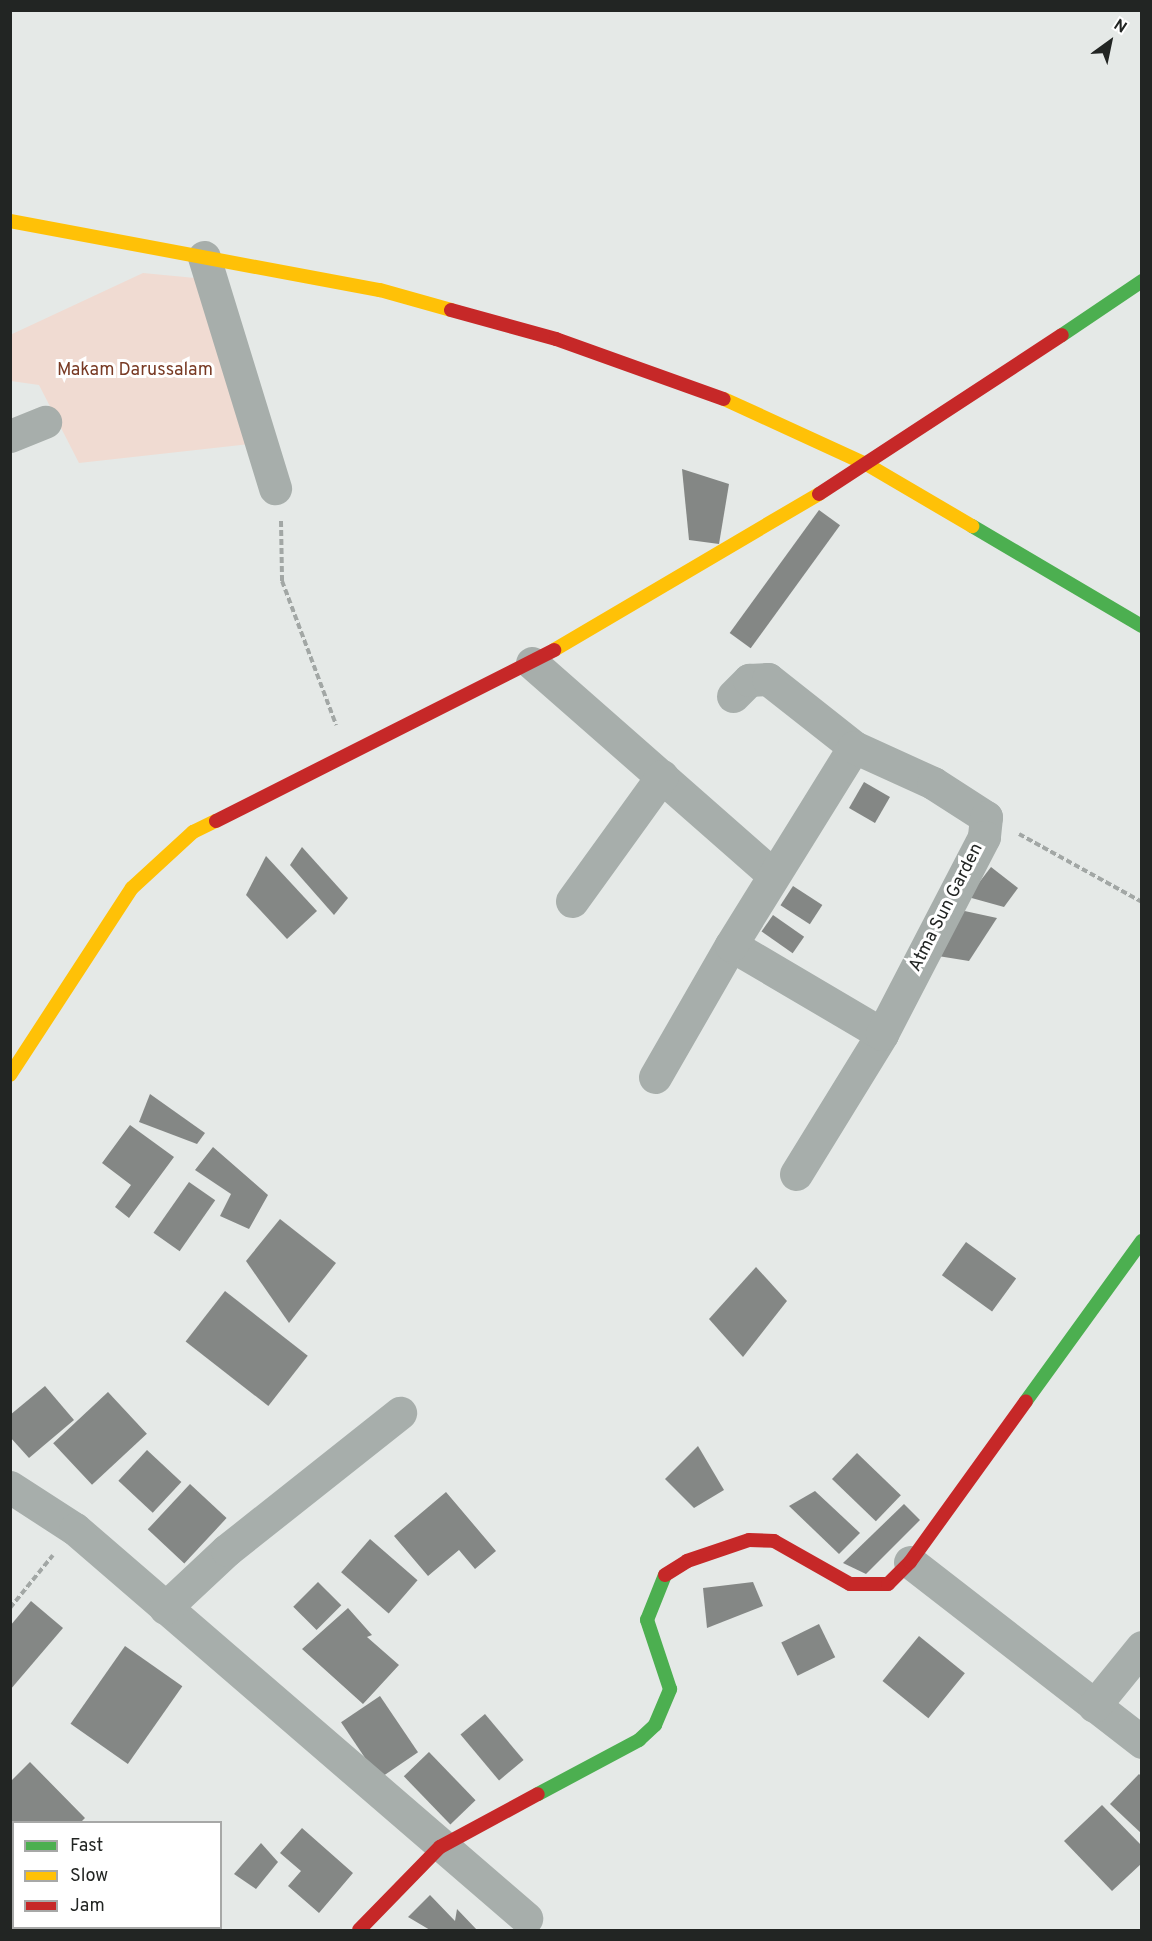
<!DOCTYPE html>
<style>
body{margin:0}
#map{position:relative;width:1152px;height:1941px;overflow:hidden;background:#e5e9e7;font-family:Overpass,sans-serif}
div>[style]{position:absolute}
.green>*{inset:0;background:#f0dbd2}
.building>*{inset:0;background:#848785;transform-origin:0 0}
.path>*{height:4px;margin-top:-2px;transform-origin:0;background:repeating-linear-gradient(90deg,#a2a7a5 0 6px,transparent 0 9px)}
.street>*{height:33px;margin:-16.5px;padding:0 16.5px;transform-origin:16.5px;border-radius:16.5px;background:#a7aeab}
.fast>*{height:14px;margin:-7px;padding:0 7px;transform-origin:7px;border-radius:7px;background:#4caf50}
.slow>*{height:14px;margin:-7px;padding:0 7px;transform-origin:7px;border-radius:7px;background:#ffc107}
.jam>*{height:14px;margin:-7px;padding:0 7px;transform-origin:7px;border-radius:7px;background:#c62828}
span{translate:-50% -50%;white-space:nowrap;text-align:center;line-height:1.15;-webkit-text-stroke:6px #fff;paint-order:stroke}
.park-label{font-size:18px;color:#783a24}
.street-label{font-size:18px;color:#222523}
.frame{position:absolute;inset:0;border:12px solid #222523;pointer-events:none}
.legend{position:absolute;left:12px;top:1821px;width:210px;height:108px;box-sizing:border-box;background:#fff;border:2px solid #a7a8a7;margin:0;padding:8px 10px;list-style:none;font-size:18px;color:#222523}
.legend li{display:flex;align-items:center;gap:12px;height:30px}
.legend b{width:30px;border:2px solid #a7a8a7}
.north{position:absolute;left:1080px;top:12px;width:60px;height:60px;-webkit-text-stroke:4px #fff;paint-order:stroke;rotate:33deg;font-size:16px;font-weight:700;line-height:24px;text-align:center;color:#222523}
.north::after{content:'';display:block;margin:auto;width:21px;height:27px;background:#222523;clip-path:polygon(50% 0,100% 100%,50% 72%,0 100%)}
</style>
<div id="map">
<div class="green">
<i style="clip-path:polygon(143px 273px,195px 278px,250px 444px,79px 463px,39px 385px,11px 381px,10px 335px)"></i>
</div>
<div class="building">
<i style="clip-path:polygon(682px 469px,729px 484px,719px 544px,689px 540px)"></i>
<i style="left:819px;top:510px;width:26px;height:152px;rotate:36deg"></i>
<i style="left:864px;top:782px;width:30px;height:30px;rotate:30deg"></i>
<i style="clip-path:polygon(302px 847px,348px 898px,334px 915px,290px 865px)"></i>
<i style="clip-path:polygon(266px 856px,317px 911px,287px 939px,246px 895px)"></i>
<i style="clip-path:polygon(991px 867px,1018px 888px,1004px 907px,968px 897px)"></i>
<i style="left:793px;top:886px;width:35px;height:23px;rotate:33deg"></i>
<i style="clip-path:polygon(960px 910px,997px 918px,969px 961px,938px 956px)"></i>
<i style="left:773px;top:915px;width:38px;height:20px;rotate:35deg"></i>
<i style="clip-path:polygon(150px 1094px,205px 1133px,197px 1144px,139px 1122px)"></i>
<i style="clip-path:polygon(130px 1125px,174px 1157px,129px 1218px,115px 1207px,131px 1185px,102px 1163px)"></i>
<i style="clip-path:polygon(213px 1147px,268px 1195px,249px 1229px,220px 1216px,231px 1194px,195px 1170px)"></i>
<i style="left:189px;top:1182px;width:32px;height:62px;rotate:35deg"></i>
<i style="clip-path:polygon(280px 1219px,336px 1263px,289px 1323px,246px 1261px)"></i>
<i style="left:966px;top:1242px;width:62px;height:41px;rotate:36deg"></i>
<i style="clip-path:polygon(756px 1267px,787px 1301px,743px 1357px,709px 1319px)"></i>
<i style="left:225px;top:1291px;width:105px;height:64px;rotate:38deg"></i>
<i style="clip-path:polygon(45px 1386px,74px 1420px,29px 1458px,10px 1437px,10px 1415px)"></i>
<i style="left:108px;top:1392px;width:57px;height:75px;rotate:47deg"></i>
<i style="clip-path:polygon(698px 1446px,724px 1490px,694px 1508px,665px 1479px)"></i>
<i style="left:147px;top:1450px;width:47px;height:42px;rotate:43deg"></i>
<i style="left:857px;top:1453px;width:61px;height:36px;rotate:44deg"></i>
<i style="left:190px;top:1484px;width:50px;height:62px;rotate:43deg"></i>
<i style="clip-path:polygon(815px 1491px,860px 1533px,839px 1554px,789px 1506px)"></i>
<i style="clip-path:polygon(446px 1492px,496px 1551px,475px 1569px,459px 1550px,428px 1576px,394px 1536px)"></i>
<i style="clip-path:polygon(904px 1504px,920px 1520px,866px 1574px,843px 1563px)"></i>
<i style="left:370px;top:1539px;width:63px;height:44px;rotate:41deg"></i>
<i style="left:318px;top:1582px;width:33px;height:35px;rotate:45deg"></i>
<i style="clip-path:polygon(753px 1582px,763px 1606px,707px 1628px,703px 1588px)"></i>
<i style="clip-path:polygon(31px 1601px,63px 1628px,10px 1690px,10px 1626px)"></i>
<i style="clip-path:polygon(348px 1608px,372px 1635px,367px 1637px,399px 1665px,363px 1704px,302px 1649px)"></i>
<i style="left:819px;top:1624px;width:37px;height:42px;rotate:64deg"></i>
<i style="left:919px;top:1636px;width:59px;height:58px;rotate:39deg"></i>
<i style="left:125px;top:1646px;width:70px;height:95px;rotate:35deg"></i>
<i style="left:380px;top:1696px;width:68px;height:47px;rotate:56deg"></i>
<i style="left:485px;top:1714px;width:60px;height:32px;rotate:50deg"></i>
<i style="left:429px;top:1752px;width:67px;height:35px;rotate:46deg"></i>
<i style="clip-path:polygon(30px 1762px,85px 1818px,81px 1822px,14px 1822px,14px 1873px,10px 1782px)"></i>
<i style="clip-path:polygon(1139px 1774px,1142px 1777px,1142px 1834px,1110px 1804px)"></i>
<i style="clip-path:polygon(1102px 1805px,1142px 1846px,1142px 1863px,1112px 1891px,1064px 1841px)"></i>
<i style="clip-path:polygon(302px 1828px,353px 1873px,319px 1913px,288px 1886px,301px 1871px,280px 1853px)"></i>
<i style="clip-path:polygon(261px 1843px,278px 1862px,256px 1889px,234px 1874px)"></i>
<i style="clip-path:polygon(430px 1895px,455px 1921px,457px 1909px,477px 1930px,430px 1930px,408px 1917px)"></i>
</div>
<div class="path">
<i style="left:281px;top:521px;width:60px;rotate:89deg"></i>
<i style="left:282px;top:581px;width:154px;rotate:69.4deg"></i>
<i style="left:1019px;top:834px;width:141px;rotate:28.9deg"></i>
<i style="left:10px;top:1608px;width:68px;rotate:-50.9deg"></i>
</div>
<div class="street">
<i style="left:204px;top:257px;width:242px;rotate:72.9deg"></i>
<i style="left:10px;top:436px;width:38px;rotate:-22deg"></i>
<i style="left:532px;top:663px;width:321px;rotate:41.3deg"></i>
<i style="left:733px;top:696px;width:23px;rotate:-45deg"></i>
<i style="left:749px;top:680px;width:19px;rotate:-3deg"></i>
<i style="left:768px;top:679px;width:110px;rotate:38.3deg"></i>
<i style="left:572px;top:901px;width:154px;rotate:-54.2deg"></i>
<i style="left:655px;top:1077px;width:152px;rotate:-60.1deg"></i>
<i style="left:796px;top:1174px;width:164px;rotate:-58.4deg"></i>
<i style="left:882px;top:1034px;width:175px;rotate:-149.5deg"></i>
<i style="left:731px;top:945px;width:233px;rotate:-58.2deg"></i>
<i style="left:854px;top:747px;width:87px;rotate:24.5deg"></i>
<i style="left:933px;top:783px;width:63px;rotate:32.7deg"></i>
<i style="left:986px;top:817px;width:20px;rotate:96deg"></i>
<i style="left:984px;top:837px;width:222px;rotate:117.4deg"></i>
<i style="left:10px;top:1487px;width:77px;rotate:32.9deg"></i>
<i style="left:75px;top:1529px;width:596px;rotate:40.78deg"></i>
<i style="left:910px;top:1562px;width:294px;rotate:37.8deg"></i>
<i style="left:165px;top:1608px;width:85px;rotate:-43.1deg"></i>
<i style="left:227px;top:1550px;width:221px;rotate:-38.4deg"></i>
<i style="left:1094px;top:1706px;width:76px;rotate:-50.9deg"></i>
<i style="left:26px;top:1928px;width:4px;rotate:34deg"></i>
</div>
<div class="fast">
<i style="left:1062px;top:335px;width:97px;rotate:-34deg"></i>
<i style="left:972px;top:526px;width:197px;rotate:30.5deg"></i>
<i style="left:1026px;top:1401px;width:198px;rotate:-54.1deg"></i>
<i style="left:538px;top:1794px;width:115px;rotate:-28.1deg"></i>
<i style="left:639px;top:1740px;width:22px;rotate:-43deg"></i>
<i style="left:655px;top:1725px;width:39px;rotate:-67deg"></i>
<i style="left:670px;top:1689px;width:73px;rotate:-108.4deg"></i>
<i style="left:647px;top:1620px;width:48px;rotate:-68.2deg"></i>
</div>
<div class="slow">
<i style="left:10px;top:221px;width:376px;rotate:10.6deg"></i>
<i style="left:380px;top:290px;width:74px;rotate:15.7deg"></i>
<i style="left:724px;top:399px;width:158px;rotate:24.6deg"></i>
<i style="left:868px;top:465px;width:121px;rotate:30.4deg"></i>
<i style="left:554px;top:650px;width:308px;rotate:-30.5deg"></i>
<i style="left:10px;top:1075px;width:223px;rotate:-56.9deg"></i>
<i style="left:132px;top:888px;width:83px;rotate:-42.6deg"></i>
<i style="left:193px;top:832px;width:25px;rotate:-26deg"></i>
</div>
<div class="jam">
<i style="left:451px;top:310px;width:109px;rotate:15.4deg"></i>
<i style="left:556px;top:339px;width:178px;rotate:19.7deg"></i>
<i style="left:819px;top:494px;width:290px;rotate:-33.2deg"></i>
<i style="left:216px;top:821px;width:379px;rotate:-26.8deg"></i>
<i style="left:665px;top:1575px;width:26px;rotate:-32deg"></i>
<i style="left:687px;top:1561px;width:65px;rotate:-18.7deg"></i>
<i style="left:749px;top:1540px;width:25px;rotate:2deg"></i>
<i style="left:774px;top:1541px;width:87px;rotate:29.5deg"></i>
<i style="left:850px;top:1584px;width:38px"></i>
<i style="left:888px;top:1584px;width:31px;rotate:-45deg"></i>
<i style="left:910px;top:1562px;width:198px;rotate:-54.2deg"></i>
<i style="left:359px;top:1930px;width:116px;rotate:-45.7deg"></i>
<i style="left:440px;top:1847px;width:111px;rotate:-28.4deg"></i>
</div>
<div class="park-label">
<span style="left:135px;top:371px">Makam Darussalam</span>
</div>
<div class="street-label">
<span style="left:947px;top:908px;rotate:-63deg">Atma Sun Garden</span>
</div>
<div class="frame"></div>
<ul class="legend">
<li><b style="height:8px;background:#4caf50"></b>Fast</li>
<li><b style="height:8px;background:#ffc107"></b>Slow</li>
<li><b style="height:8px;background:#c62828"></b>Jam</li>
</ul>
<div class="north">N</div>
</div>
